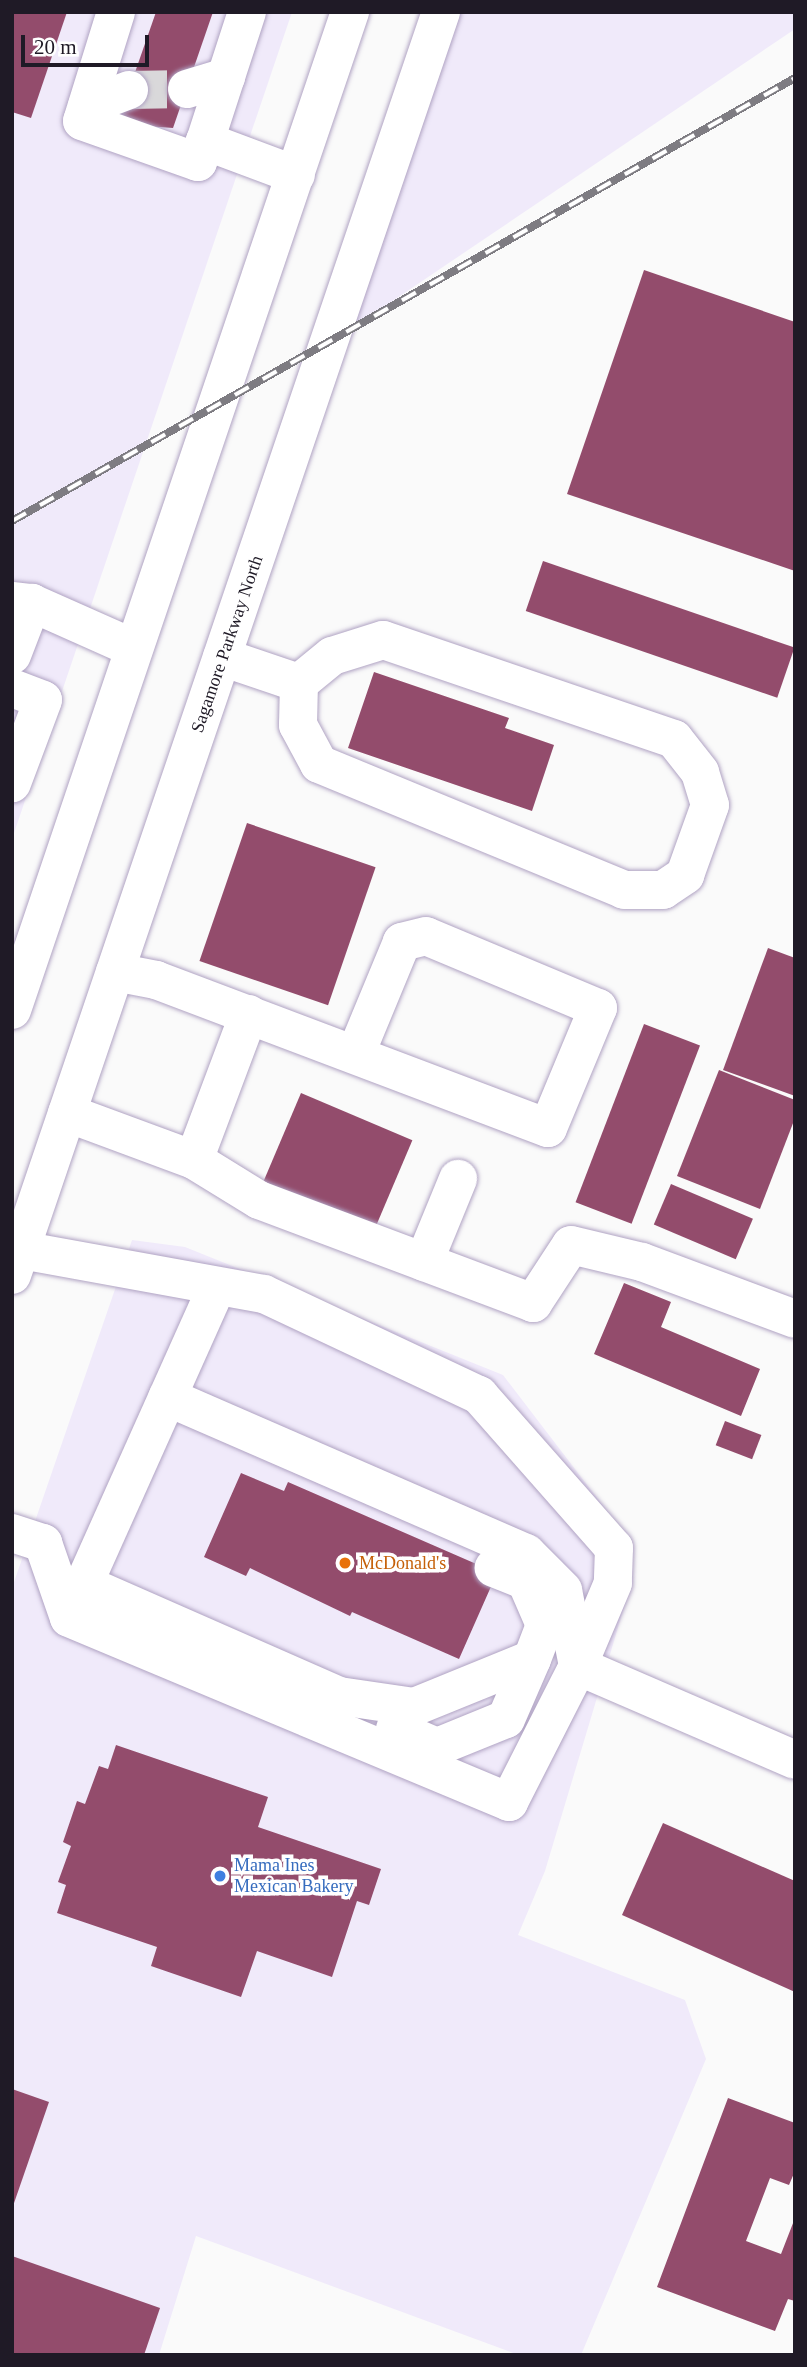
<!DOCTYPE html>
<style>
body{margin:0}
#map{position:relative;width:807px;height:2367px;overflow:hidden;background:#fafafa;font-family:"Times New Roman",serif}
div>[style]{position:absolute}
.built>*{inset:0;background:#f0eafa}
.building>*{inset:0;background:#934c6c;transform-origin:0 0}
.minor-tunnel>*{height:38px;margin-top:-19px;transform-origin:0;background:repeating-linear-gradient(90deg,#d9d8da 0 38px,transparent 0 57px)}
.roads{filter:drop-shadow(0 0 2px #b0a3c3) drop-shadow(0 0 2px #b0a3c3)}
.minor>*{height:38px;margin:-19px;padding:0 19px;transform-origin:19px;border-radius:19px;background:#fff}
.major>*{height:38px;margin:-19px;padding:0 19px;transform-origin:19px;border-radius:19px;background:#fff}
.rail>*{height:8px;margin-top:-4px;transform-origin:0;background:repeating-linear-gradient(90deg,#fff 0 16px,#7e7c82 0 32px);box-sizing:border-box;border-block:2px solid #7e7c82}
.dots>*{width:19px;height:19px;translate:-50% -50%;box-sizing:border-box;border:4px solid #fff;border-radius:50%}
span{translate:-50% -50%;white-space:nowrap;text-align:center;line-height:1.15;-webkit-text-stroke:7px #fff;paint-order:stroke}
.street-label{font-size:18px;color:#1f1a26}
.food-label{font-size:18px;color:#c56008}
.left{translate:0 -50%;text-align:left}
.shop-label{font-size:18px;color:#366cbe}
.frame{position:absolute;inset:0;border:14px solid #1f1a26;pointer-events:none}
.scale{position:absolute;left:21px;top:35px;width:128px;height:32px;box-sizing:border-box;border:4px solid #1f1a26;border-top:0;padding-left:9px;font-size:21px;line-height:24px;white-space:nowrap;color:#1f1a26;-webkit-text-stroke:5px #fff;paint-order:stroke}
</style>
<div id="map">
<div class="built">
<i style="clip-path:polygon(12px 12px,292px 12px,12px 839px)"></i>
<i style="clip-path:polygon(443px 12px,795px 12px,795px 29px,329px 344px)"></i>
<i style="clip-path:polygon(132px 1240px,185px 1247px,503px 1375px,627px 1537px,626px 1601px,545px 1871px,518px 1935px,685px 2000px,706px 2059px,581px 2355px,519px 2355px,196px 2236px,159px 2355px,12px 2355px,12px 1588px)"></i>
</div>
<div class="building">
<i style="clip-path:polygon(12px 12px,67px 12px,31px 118px,12px 112px)"></i>
<i style="clip-path:polygon(156px 12px,213px 12px,173px 128px,117px 124px)"></i>
<i style="clip-path:polygon(644px 270px,795px 322px,795px 571px,567px 494px)"></i>
<i style="left:543px;top:561px;width:266px;height:53px;rotate:19deg"></i>
<i style="clip-path:polygon(374px 672px,509px 718px,505px 728px,554px 745px,532px 811px,348px 748px)"></i>
<i style="left:247px;top:823px;width:136px;height:146px;rotate:19deg"></i>
<i style="clip-path:polygon(768px 948px,795px 958px,795px 1096px,723px 1070px)"></i>
<i style="left:644px;top:1024px;width:60px;height:191px;rotate:21deg"></i>
<i style="clip-path:polygon(719px 1070px,795px 1100px,795px 1118px,760px 1209px,677px 1176px)"></i>
<i style="left:301px;top:1093px;width:121px;height:98px;rotate:23deg"></i>
<i style="left:671px;top:1184px;width:89px;height:44px;rotate:23deg"></i>
<i style="clip-path:polygon(624px 1283px,671px 1302px,661px 1327px,760px 1369px,741px 1416px,594px 1354px)"></i>
<i style="left:725px;top:1421px;width:39px;height:26px;rotate:21deg"></i>
<i style="clip-path:polygon(241px 1473px,284px 1491px,288px 1482px,497px 1573px,459px 1659px,352px 1612px,350px 1616px,250px 1568px,246px 1576px,204px 1557px)"></i>
<i style="clip-path:polygon(116px 1745px,268px 1797px,258px 1827px,381px 1869px,369px 1905px,357px 1901px,332px 1977px,257px 1951px,241px 1997px,151px 1966px,157px 1947px,57px 1913px,66px 1885px,58px 1882px,71px 1846px,63px 1842px,77px 1801px,85px 1804px,99px 1766px,108px 1769px)"></i>
<i style="clip-path:polygon(663px 1823px,795px 1881px,795px 1992px,622px 1915px)"></i>
<i style="clip-path:polygon(12px 2089px,49px 2102px,13px 2206px,12px 2206px)"></i>
<i style="clip-path:polygon(728px 2098px,795px 2123px,795px 2171px,789px 2185px,770px 2178px,746px 2241px,781px 2254px,795px 2218px,795px 2301px,788px 2299px,775px 2331px,657px 2287px)"></i>
<i style="clip-path:polygon(12px 2256px,160px 2308px,144px 2355px,12px 2355px)"></i>
</div>
<div class="minor-tunnel">
<i style="left:129px;top:90px;width:58px;rotate:-1deg"></i>
</div>
<div class="roads">
<div class="minor">
<i style="left:116px;top:12px;width:114px;rotate:107.3deg"></i>
<i style="left:82px;top:121px;width:123px;rotate:19.5deg"></i>
<i style="left:198px;top:162px;width:22px;rotate:-72deg"></i>
<i style="left:247px;top:12px;width:136px;rotate:108deg"></i>
<i style="left:205px;top:141px;width:97px;rotate:20.5deg"></i>
<i style="left:187px;top:89px;width:41px;rotate:-17.1deg"></i>
<i style="left:87px;top:106px;width:45px;rotate:-20.9deg"></i>
<i style="left:12px;top:601px;width:20px;rotate:6deg"></i>
<i style="left:32px;top:603px;width:111px;rotate:24deg"></i>
<i style="left:12px;top:655px;width:56px;rotate:-69deg"></i>
<i style="left:222px;top:657px;width:81px;rotate:18.7deg"></i>
<i style="left:299px;top:683px;width:42px;rotate:91.4deg"></i>
<i style="left:298px;top:725px;width:44px;rotate:61.7deg"></i>
<i style="left:319px;top:764px;width:330px;rotate:22.4deg"></i>
<i style="left:624px;top:890px;width:39px"></i>
<i style="left:663px;top:890px;width:27px;rotate:-34deg"></i>
<i style="left:685px;top:875px;width:74px;rotate:-70.3deg"></i>
<i style="left:710px;top:805px;width:34px;rotate:-107deg"></i>
<i style="left:700px;top:772px;width:42px;rotate:-128.2deg"></i>
<i style="left:674px;top:739px;width:307px;rotate:-161.2deg"></i>
<i style="left:383px;top:640px;width:53px;rotate:162.6deg"></i>
<i style="left:332px;top:656px;width:43px;rotate:140.7deg"></i>
<i style="left:12px;top:688px;width:33px;rotate:21deg"></i>
<i style="left:43px;top:700px;width:89px;rotate:110.5deg"></i>
<i style="left:115px;top:972px;width:42px;rotate:11deg"></i>
<i style="left:156px;top:980px;width:419px;rotate:20.7deg"></i>
<i style="left:548px;top:1128px;width:130px;rotate:-67.4deg"></i>
<i style="left:598px;top:1008px;width:186px;rotate:-157.3deg"></i>
<i style="left:426px;top:936px;width:25px;rotate:166deg"></i>
<i style="left:402px;top:942px;width:120px;rotate:112.5deg"></i>
<i style="left:67px;top:1113px;width:135px;rotate:20.3deg"></i>
<i style="left:194px;top:1160px;width:156px;rotate:-69.4deg"></i>
<i style="left:194px;top:1160px;width:76px;rotate:31.6deg"></i>
<i style="left:259px;top:1200px;width:293px;rotate:20.6deg"></i>
<i style="left:533px;top:1303px;width:69px;rotate:-56.8deg"></i>
<i style="left:571px;top:1245px;width:73px;rotate:13.5deg"></i>
<i style="left:642px;top:1262px;width:163px;rotate:20.4deg"></i>
<i style="left:21px;top:1250px;width:247px;rotate:10.3deg"></i>
<i style="left:264px;top:1294px;width:238px;rotate:25.2deg"></i>
<i style="left:479px;top:1395px;width:204px;rotate:48.6deg"></i>
<i style="left:614px;top:1548px;width:35px;rotate:92deg"></i>
<i style="left:613px;top:1583px;width:90px;rotate:112.9deg"></i>
<i style="left:578px;top:1666px;width:236px;rotate:23.4deg"></i>
<i style="left:424px;top:1262px;width:90px;rotate:-67.7deg"></i>
<i style="left:12px;top:1533px;width:33px;rotate:18deg"></i>
<i style="left:43px;top:1543px;width:79px;rotate:70.9deg"></i>
<i style="left:69px;top:1618px;width:477px;rotate:22.7deg"></i>
<i style="left:509px;top:1802px;width:153px;rotate:-63.1deg"></i>
<i style="left:578px;top:1666px;width:77px;rotate:-101.2deg"></i>
<i style="left:563px;top:1590px;width:52px;rotate:-135deg"></i>
<i style="left:526px;top:1553px;width:391px;rotate:-156.5deg"></i>
<i style="left:84px;top:1584px;width:279px;rotate:23.7deg"></i>
<i style="left:339px;top:1696px;width:76px;rotate:8.3deg"></i>
<i style="left:414px;top:1707px;width:127px;rotate:-22.1deg"></i>
<i style="left:532px;top:1659px;width:36px;rotate:-69deg"></i>
<i style="left:545px;top:1625px;width:48px;rotate:-113.4deg"></i>
<i style="left:526px;top:1581px;width:35px;rotate:-158deg"></i>
<i style="left:74px;top:1606px;width:350px;rotate:-65.9deg"></i>
<i style="left:395px;top:1729px;width:46px;rotate:23.2deg"></i>
<i style="left:437px;top:1747px;width:74px;rotate:-22.1deg"></i>
<i style="left:506px;top:1719px;width:65px;rotate:-66.6deg"></i>
</div>
<div class="major">
<i style="left:12px;top:1010px;width:1054px;rotate:-71.29deg"></i>
<i style="left:12px;top:1275px;width:1334px;rotate:-71.24deg"></i>
</div>
</div>
<div class="rail">
<i style="left:12px;top:521px;width:900px;rotate:-29.5deg"></i>
</div>
<div class="dots">
<i style="left:345px;top:1563px;background:#e8710a"></i>
<i style="left:220px;top:1876px;background:#3f7fe0"></i>
</div>
<div class="street-label">
<span style="left:227px;top:644px;rotate:-71deg">Sagamore Parkway North</span>
</div>
<div class="food-label">
<span class="left" style="left:359px;top:1563px">McDonald's</span>
</div>
<div class="shop-label">
<span class="left" style="left:234px;top:1876px">Mama Ines<br>Mexican Bakery</span>
</div>
<div class="frame"></div>
<div class="scale">20 m</div>
</div>
